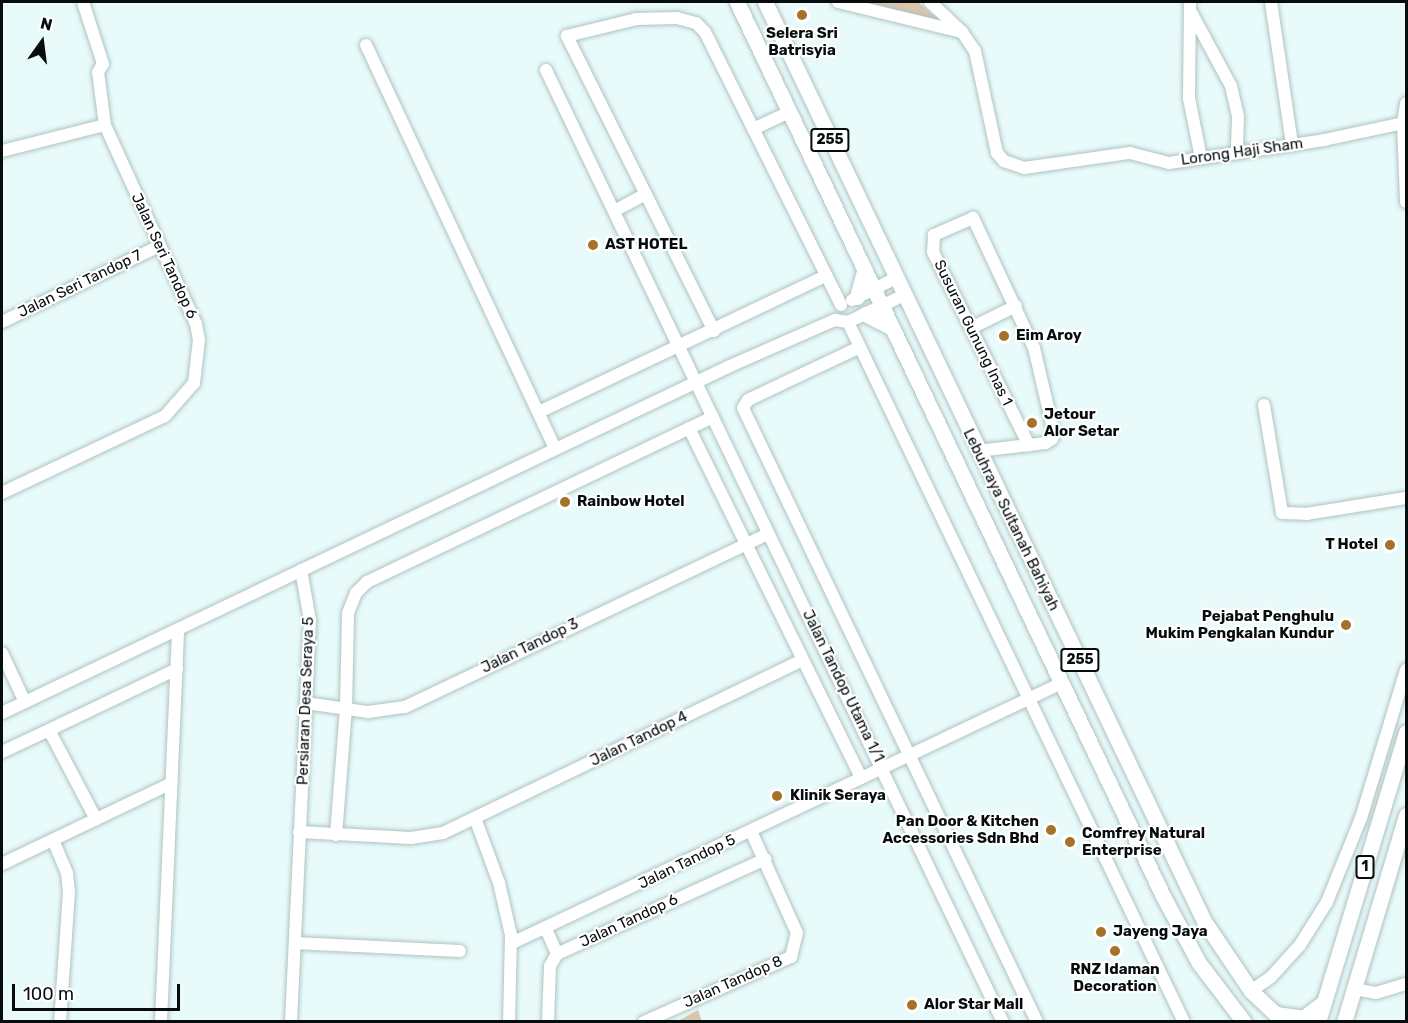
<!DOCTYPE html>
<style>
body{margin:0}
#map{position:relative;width:1408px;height:1023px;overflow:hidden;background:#e8fbfa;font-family:Rubik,sans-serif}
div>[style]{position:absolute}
.green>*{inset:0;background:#dac6ad}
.roads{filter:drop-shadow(0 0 2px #b0c2c2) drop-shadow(0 0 2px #b0c2c2)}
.minor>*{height:12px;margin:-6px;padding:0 6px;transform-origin:6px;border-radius:6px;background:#fff}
.major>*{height:15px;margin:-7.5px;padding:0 7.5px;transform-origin:7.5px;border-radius:7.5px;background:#fff}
.dots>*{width:16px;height:16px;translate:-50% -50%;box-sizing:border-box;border:3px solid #fff;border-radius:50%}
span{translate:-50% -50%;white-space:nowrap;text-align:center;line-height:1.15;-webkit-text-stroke:4.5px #fff;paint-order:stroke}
.shield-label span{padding:2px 4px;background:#fff;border:2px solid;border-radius:4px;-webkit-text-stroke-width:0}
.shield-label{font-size:14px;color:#070d0d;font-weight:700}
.poi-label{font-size:15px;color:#070d0d;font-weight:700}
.left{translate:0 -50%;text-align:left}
.right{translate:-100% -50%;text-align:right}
.street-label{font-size:15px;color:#070d0d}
.frame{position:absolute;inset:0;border:3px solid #070d0d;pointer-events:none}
.north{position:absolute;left:12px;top:12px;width:60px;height:60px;-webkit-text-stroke:4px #fff;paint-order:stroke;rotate:14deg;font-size:16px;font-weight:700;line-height:24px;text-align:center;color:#070d0d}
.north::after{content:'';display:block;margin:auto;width:21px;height:27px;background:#070d0d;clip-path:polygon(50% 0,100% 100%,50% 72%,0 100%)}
.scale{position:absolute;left:12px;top:984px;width:168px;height:27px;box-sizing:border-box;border:3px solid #070d0d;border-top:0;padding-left:8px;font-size:18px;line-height:21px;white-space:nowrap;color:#070d0d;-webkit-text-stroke:4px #fff;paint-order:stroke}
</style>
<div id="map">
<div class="green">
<i style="clip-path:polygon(855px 2px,918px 2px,937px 19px)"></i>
<i style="clip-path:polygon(698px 1010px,702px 1021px,678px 1021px)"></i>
</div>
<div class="roads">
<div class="minor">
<i style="left:838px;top:2px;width:128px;rotate:13.6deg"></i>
<i style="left:962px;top:32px;width:23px;rotate:56deg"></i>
<i style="left:975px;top:51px;width:104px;rotate:77.8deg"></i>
<i style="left:997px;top:153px;width:11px;rotate:49deg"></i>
<i style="left:1004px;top:161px;width:21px;rotate:19deg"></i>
<i style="left:1024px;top:168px;width:107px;rotate:-8.1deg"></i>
<i style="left:1130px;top:153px;width:40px;rotate:14.4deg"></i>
<i style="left:1169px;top:163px;width:157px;rotate:-8.4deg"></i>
<i style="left:1324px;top:140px;width:81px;rotate:-12.1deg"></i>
<i style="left:1403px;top:123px;width:20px;rotate:-81deg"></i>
<i style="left:930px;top:2px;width:42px;rotate:43.1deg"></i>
<i style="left:1190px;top:2px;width:96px;rotate:90.6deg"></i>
<i style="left:1189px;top:98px;width:61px;rotate:78.7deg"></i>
<i style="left:1271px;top:2px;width:145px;rotate:81.6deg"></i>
<i style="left:1191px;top:12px;width:84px;rotate:61.6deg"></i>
<i style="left:1231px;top:86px;width:32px;rotate:77deg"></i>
<i style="left:1238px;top:117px;width:33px;rotate:92deg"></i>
<i style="left:366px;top:45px;width:445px;rotate:64.9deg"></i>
<i style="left:546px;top:70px;width:1056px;rotate:64.36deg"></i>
<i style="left:1403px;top:123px;width:79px;rotate:87.8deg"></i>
<i style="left:753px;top:129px;width:40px;rotate:-25deg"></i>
<i style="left:2px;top:151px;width:106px;rotate:-14.2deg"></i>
<i style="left:614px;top:211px;width:36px;rotate:-28deg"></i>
<i style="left:852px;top:300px;width:49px;rotate:-26.6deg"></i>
<i style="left:2px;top:322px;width:174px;rotate:-25.8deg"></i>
<i style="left:848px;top:322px;width:776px;rotate:64.36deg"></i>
<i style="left:971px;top:328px;width:50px;rotate:-26.1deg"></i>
<i style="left:714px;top:331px;width:330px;rotate:-116.5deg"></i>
<i style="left:567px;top:36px;width:71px;rotate:-13.8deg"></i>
<i style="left:636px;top:19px;width:41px;rotate:-1.4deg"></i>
<i style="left:677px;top:18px;width:20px;rotate:15deg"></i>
<i style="left:696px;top:23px;width:13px;rotate:45deg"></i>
<i style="left:705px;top:32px;width:305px;rotate:63.5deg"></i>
<i style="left:860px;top:347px;width:124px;rotate:154.7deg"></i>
<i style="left:748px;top:400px;width:9px;rotate:122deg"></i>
<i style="left:743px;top:408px;width:681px;rotate:64.41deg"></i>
<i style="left:1264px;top:405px;width:109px;rotate:80.5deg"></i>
<i style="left:1282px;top:513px;width:24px;rotate:2deg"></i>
<i style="left:1306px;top:514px;width:101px;rotate:-9.1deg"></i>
<i style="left:539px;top:412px;width:318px;rotate:-25.4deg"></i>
<i style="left:689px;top:428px;width:390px;rotate:63.8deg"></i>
<i style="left:977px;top:451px;width:69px;rotate:-6.6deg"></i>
<i style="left:1046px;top:443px;width:7px;rotate:-34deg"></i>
<i style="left:1052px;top:439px;width:6px;rotate:-72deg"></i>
<i style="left:1054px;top:433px;width:87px;rotate:-103.2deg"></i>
<i style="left:1034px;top:348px;width:144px;rotate:-115.1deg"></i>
<i style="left:973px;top:218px;width:43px;rotate:156.4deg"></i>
<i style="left:934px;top:235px;width:17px;rotate:93deg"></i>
<i style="left:933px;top:252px;width:216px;rotate:63.6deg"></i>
<i style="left:2px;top:493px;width:180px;rotate:-25.3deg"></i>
<i style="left:165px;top:416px;width:44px;rotate:-48.7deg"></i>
<i style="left:194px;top:383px;width:43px;rotate:-83.4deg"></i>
<i style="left:199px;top:340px;width:16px;rotate:-101deg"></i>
<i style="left:196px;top:324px;width:219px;rotate:-114.6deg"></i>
<i style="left:105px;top:125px;width:53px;rotate:-97.5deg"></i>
<i style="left:98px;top:72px;width:9px;rotate:-58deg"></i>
<i style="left:103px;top:64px;width:65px;rotate:-107.9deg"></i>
<i style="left:2px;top:653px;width:54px;rotate:64.9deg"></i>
<i style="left:306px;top:703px;width:63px;rotate:8.3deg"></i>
<i style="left:368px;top:712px;width:37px;rotate:-8deg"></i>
<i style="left:405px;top:707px;width:402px;rotate:-25.5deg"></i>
<i style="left:2px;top:713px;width:806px;rotate:-25.48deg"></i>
<i style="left:730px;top:366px;width:115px;rotate:-23.7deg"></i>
<i style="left:835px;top:320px;width:13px;rotate:9deg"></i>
<i style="left:848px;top:322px;width:62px;rotate:-25.7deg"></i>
<i style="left:49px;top:730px;width:142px;rotate:-25.5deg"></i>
<i style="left:2px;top:752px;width:52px;rotate:-25.1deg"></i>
<i style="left:49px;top:730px;width:101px;rotate:62.2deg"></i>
<i style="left:475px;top:818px;width:69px;rotate:69.7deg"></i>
<i style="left:499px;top:883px;width:53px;rotate:77deg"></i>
<i style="left:511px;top:935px;width:87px;rotate:91.3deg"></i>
<i style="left:299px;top:832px;width:112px;rotate:3.1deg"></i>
<i style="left:411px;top:838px;width:32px;rotate:-9deg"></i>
<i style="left:443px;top:833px;width:399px;rotate:-25.7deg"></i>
<i style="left:336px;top:835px;width:126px;rotate:-85.5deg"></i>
<i style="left:346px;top:709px;width:96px;rotate:-88.8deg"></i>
<i style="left:348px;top:613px;width:22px;rotate:-68deg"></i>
<i style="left:356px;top:593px;width:16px;rotate:-45deg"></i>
<i style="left:367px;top:582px;width:383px;rotate:-25.5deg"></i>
<i style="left:53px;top:840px;width:36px;rotate:67deg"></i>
<i style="left:67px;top:873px;width:18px;rotate:84deg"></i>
<i style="left:69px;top:891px;width:131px;rotate:93.9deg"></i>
<i style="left:2px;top:864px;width:188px;rotate:-25.5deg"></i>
<i style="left:546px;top:929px;width:27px;rotate:66deg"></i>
<i style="left:295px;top:943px;width:165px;rotate:2.8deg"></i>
<i style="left:512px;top:943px;width:608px;rotate:-25.3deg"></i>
<i style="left:1354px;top:989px;width:22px;rotate:10deg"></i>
<i style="left:1376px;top:993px;width:31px;rotate:-17deg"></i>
<i style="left:1251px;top:991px;width:24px;rotate:-35deg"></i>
<i style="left:1271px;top:977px;width:43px;rotate:-47.8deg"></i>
<i style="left:1300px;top:945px;width:51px;rotate:-57.9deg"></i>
<i style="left:1327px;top:902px;width:91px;rotate:-68deg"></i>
<i style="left:1361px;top:818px;width:155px;rotate:-73.1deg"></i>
<i style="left:161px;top:1022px;width:393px;rotate:-87.5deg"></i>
<i style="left:291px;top:1022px;width:402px;rotate:-87.3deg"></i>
<i style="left:310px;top:620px;width:51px;rotate:-100.2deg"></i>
<i style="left:548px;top:1022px;width:56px;rotate:-88deg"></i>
<i style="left:550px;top:966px;width:14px;rotate:-60deg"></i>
<i style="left:557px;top:954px;width:229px;rotate:-24.5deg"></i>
<i style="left:644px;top:1022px;width:161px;rotate:-23.9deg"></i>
<i style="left:791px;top:957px;width:25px;rotate:-76deg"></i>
<i style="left:797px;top:933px;width:112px;rotate:-114.3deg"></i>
</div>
<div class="major">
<i style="left:737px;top:2px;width:990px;rotate:64.52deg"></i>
<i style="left:1163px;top:896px;width:76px;rotate:61.8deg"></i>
<i style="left:1199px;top:963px;width:74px;rotate:52.7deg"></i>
<i style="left:765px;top:2px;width:1018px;rotate:64.47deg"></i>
<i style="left:1204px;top:921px;width:84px;rotate:56.1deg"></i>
<i style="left:1251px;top:991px;width:45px;rotate:43.2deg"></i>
<i style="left:857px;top:297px;width:27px;rotate:-75deg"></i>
<i style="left:865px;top:314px;width:28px;rotate:27deg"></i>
<i style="left:1276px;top:1014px;width:27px;rotate:8deg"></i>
<i style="left:1303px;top:1018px;width:26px;rotate:-37deg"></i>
<i style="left:1318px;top:1022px;width:303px;rotate:-73.1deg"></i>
<i style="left:1344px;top:1022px;width:216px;rotate:-73.3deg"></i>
</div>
</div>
<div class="dots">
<i style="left:802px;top:15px;background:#a57229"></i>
<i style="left:593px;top:245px;background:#a57229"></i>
<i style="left:1004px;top:336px;background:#a57229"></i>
<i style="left:1032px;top:423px;background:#a57229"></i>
<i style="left:565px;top:502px;background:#a57229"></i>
<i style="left:1390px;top:545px;background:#a57229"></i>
<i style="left:1346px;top:625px;background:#a57229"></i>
<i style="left:777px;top:796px;background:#a57229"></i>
<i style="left:1051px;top:830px;background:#a57229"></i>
<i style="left:1070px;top:842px;background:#a57229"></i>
<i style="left:1101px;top:932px;background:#a57229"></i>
<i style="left:1115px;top:951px;background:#a57229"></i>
<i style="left:912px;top:1005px;background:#a57229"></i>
</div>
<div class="shield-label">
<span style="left:830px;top:140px">255</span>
<span style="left:1080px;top:660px">255</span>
<span style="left:1365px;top:867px">1</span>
</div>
<div class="poi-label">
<span style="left:802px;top:42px">Selera Sri<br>Batrisyia</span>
<span class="left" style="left:605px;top:245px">AST HOTEL</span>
<span class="left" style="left:1016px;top:336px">Eim Aroy</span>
<span class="left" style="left:1044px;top:423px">Jetour<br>Alor Setar</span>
<span class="left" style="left:577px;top:502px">Rainbow Hotel</span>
<span class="right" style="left:1378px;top:545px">T Hotel</span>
<span class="right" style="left:1334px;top:625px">Pejabat Penghulu<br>Mukim Pengkalan Kundur</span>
<span class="left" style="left:790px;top:796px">Klinik Seraya</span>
<span class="right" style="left:1039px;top:830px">Pan Door &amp; Kitchen<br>Accessories Sdn Bhd</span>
<span class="left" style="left:1082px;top:842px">Comfrey Natural<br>Enterprise</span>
<span class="left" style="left:1113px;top:932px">Jayeng Jaya</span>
<span style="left:1115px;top:978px">RNZ Idaman<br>Decoration</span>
<span class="left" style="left:924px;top:1005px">Alor Star Mall</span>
</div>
<div class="street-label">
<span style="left:1242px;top:152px;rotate:-8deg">Lorong Haji Sham</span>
<span style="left:164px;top:256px;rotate:65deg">Jalan Seri Tandop 6</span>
<span style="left:80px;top:284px;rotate:-26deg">Jalan Seri Tandop 7</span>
<span style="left:973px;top:333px;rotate:64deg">Susuran Gunung Inas 1</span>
<span style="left:1011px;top:520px;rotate:64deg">Lebuhraya Sultanah Bahiyah</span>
<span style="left:530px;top:646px;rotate:-26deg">Jalan Tandop 3</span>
<span style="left:843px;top:686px;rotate:64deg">Jalan Tandop Utama 1/1</span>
<span style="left:306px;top:701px;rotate:-88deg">Persiaran Desa Seraya 5</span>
<span style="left:639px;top:739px;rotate:-26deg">Jalan Tandop 4</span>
<span style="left:687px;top:862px;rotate:-26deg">Jalan Tandop 5</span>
<span style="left:629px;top:921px;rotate:-25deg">Jalan Tandop 6</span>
<span style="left:733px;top:982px;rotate:-24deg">Jalan Tandop 8</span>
</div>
<div class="frame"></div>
<div class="north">N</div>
<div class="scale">100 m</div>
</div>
